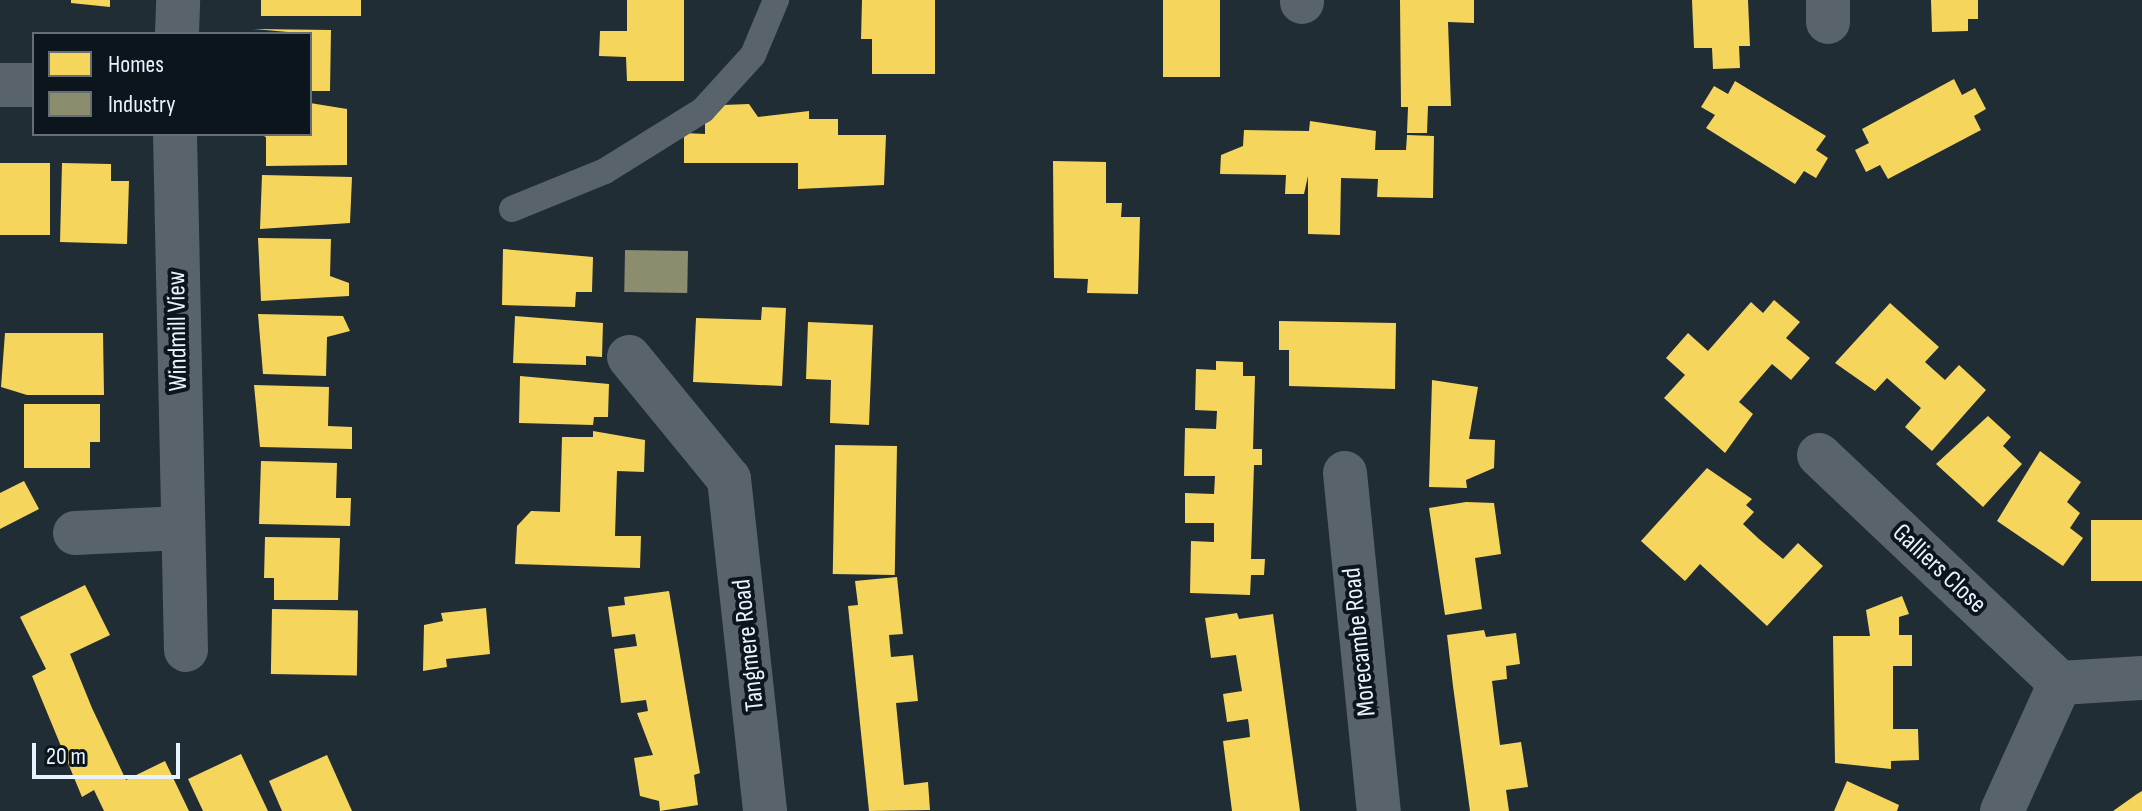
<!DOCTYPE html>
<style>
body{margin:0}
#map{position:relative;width:2142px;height:811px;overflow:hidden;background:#202d35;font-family:"Sofia Sans Condensed",sans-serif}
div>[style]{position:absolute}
.homes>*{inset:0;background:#f6d55c;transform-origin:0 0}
.industry>*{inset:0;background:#8c8c6e;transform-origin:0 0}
.service>*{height:26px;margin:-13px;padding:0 13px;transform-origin:13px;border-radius:13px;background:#59636b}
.minor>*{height:44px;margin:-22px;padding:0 22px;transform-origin:22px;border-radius:22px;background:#59636b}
span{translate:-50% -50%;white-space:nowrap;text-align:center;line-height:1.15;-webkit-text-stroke:8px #0c151c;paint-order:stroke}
.street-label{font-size:26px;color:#e7f4ff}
.legend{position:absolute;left:32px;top:32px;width:280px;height:104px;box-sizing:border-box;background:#0c151c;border:2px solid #646e77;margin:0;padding:10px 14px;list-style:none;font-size:24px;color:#e7f4ff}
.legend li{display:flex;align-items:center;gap:16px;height:40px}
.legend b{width:40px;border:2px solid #646e77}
.scale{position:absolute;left:32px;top:743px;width:148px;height:36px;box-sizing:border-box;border:4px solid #e7f4ff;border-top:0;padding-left:10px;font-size:24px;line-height:28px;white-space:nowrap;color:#e7f4ff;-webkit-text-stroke:6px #0c151c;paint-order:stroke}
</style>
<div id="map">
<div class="homes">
<i style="clip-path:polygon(71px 0,110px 0,110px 7px,71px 3px)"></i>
<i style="left:261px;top:0;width:100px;height:16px"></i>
<i style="clip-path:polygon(627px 0,684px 0,684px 81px,627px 81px,626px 57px,599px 56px,600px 31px,627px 31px)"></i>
<i style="clip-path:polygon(862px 0,935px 0,935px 74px,872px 74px,872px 39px,861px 39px)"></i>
<i style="left:1163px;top:0;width:57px;height:77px"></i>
<i style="clip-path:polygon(1400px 0,1474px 0,1474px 23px,1448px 22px,1451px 106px,1428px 106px,1427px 133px,1407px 133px,1408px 107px,1401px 107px)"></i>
<i style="clip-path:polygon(1692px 0,1748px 0,1750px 46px,1739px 46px,1740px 68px,1713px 69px,1712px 48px,1694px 48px)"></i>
<i style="clip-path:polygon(1931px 0,1978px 0,1978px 19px,1968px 19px,1968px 31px,1932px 32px)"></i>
<i style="clip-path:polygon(253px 29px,331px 30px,330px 91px,310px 91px,310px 34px)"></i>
<i style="clip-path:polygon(1954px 79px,1962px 95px,1975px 88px,1986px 109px,1974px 116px,1981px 130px,1888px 179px,1880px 165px,1866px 172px,1855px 150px,1869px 143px,1862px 129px)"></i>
<i style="clip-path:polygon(1735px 81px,1826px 136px,1816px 150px,1828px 158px,1816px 178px,1804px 171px,1795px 184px,1706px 128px,1715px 115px,1701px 107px,1714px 86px,1728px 94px)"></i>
<i style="clip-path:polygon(310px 103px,347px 109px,347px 165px,266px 166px,266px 137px,259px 134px,310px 134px)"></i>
<i style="clip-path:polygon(749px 104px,758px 117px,809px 111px,809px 119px,838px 119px,838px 135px,886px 135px,884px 185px,798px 189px,798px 163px,684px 163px,684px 133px,705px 134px,705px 117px,723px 105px)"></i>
<i style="clip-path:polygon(1310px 121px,1376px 131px,1375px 150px,1406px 150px,1407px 135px,1434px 136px,1433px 198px,1377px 197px,1378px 179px,1341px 178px,1340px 235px,1308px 234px,1308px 176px,1304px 194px,1285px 194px,1286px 175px,1220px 174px,1221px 155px,1243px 146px,1244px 130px,1309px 131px)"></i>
<i style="clip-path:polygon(1053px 161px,1106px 162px,1106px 203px,1122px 203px,1121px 217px,1140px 217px,1138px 294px,1087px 293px,1088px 279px,1054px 278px)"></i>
<i style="left:0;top:163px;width:50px;height:72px"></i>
<i style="clip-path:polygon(62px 163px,111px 164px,111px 181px,129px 181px,127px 244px,60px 242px)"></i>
<i style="clip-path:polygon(262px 175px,352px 177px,350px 223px,260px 229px)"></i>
<i style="clip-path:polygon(258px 238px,331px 239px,330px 276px,349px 283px,349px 296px,261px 301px)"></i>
<i style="clip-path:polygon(503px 249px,593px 257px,592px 292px,576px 292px,575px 307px,502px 305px)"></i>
<i style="clip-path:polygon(1774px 300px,1800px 322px,1786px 338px,1810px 358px,1791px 380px,1772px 364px,1739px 402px,1753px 414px,1725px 453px,1664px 398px,1685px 375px,1666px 358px,1688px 333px,1708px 351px,1751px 302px,1763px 313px)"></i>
<i style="clip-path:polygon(1890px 303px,1939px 347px,1925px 362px,1945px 380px,1959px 365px,1986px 390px,1932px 451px,1905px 427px,1921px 408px,1887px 378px,1875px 391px,1835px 363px)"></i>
<i style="clip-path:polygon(762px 307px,786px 308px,782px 386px,693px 382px,696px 318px,761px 320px)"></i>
<i style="clip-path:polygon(258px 314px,343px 316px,350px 331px,327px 337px,326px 376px,263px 374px)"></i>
<i style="clip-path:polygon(515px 316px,603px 323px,602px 357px,586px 356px,586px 365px,513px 363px)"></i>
<i style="clip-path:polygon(1279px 321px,1396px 323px,1395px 389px,1289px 386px,1289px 350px,1279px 350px)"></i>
<i style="clip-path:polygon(808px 322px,873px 325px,869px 425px,830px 423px,831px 380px,806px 379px)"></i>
<i style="clip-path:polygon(5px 333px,103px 333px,104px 395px,27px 395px,1px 387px)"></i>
<i style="clip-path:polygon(1216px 361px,1243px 362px,1243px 376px,1255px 376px,1253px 449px,1262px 449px,1262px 465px,1254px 465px,1251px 559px,1265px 559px,1264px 575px,1251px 575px,1250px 595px,1190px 593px,1191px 541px,1214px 542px,1214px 523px,1185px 523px,1185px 493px,1214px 494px,1215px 476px,1184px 476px,1185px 428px,1216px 429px,1217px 411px,1195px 410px,1196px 369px,1216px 370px)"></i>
<i style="clip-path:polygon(520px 376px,609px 384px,608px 417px,594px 417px,593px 425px,519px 423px)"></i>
<i style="clip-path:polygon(1432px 380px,1478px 387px,1469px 439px,1495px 440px,1494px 468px,1466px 480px,1467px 488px,1429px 487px)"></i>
<i style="clip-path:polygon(254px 385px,329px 387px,328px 426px,352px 427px,352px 449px,260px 447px)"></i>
<i style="clip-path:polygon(24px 404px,100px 404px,100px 442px,90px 442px,90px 468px,24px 468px)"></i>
<i style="clip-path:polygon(1988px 416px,2011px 437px,2003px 446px,2022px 464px,1983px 507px,1936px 464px)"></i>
<i style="clip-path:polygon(593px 431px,645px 440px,644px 472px,617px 471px,615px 536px,641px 536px,640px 568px,515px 564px,517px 526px,531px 511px,560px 512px,562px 437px,593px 437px)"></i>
<i style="left:835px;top:445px;width:62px;height:129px;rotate:1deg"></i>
<i style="clip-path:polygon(2040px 451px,2081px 482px,2067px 502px,2080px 513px,2070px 528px,2083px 538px,2063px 566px,1997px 521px)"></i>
<i style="clip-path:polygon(261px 461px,337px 463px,336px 498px,351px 498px,350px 526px,259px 524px)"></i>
<i style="clip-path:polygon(1707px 468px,1752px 499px,1746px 505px,1754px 512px,1743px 524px,1759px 539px,1783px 559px,1798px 543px,1823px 566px,1767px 626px,1700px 564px,1685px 581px,1641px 541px)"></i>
<i style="clip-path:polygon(24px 481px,39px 509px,0 529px,0 493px)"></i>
<i style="clip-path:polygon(1466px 502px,1494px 503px,1501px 554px,1475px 558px,1482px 609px,1445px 615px,1429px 508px)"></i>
<i style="left:2142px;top:520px;width:61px;height:51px;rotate:90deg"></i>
<i style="clip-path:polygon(265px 537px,340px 538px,338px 600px,274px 600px,274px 578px,264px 578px)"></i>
<i style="clip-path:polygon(897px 577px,903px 634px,889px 635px,891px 657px,913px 655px,918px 701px,896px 703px,904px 785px,928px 782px,930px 810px,869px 811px,848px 606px,858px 605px,855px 581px)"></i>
<i style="clip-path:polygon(85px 585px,110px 635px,70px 654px,92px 708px,126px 780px,165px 761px,189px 811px,104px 811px,94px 790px,82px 797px,32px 676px,46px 669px,20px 617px)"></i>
<i style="clip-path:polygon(669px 591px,700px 773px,694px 775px,698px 805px,660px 811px,659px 801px,640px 796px,634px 758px,653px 755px,637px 713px,648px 711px,646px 700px,621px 703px,614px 649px,637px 646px,635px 634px,612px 637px,608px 607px,625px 605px,624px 597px)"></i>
<i style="clip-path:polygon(1902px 596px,1909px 614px,1899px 617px,1899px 635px,1912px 635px,1912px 666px,1893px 666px,1893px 729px,1918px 729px,1919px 760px,1891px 761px,1891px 769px,1835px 763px,1833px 636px,1870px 636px,1866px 610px)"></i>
<i style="clip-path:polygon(486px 608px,490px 654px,446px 659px,447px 667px,423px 671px,424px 625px,443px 621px,441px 613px)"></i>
<i style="left:272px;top:609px;width:86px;height:65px;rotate:1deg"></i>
<i style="clip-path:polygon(1237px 613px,1239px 619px,1273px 614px,1300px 811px,1232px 811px,1223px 741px,1250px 737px,1249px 726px,1248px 719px,1227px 722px,1223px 694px,1242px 691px,1236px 655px,1211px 658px,1205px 618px)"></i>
<i style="clip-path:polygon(1484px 630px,1486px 637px,1516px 633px,1520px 664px,1506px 666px,1507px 679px,1492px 681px,1500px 745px,1521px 742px,1528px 787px,1506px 790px,1509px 811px,1470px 811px,1453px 686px,1447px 635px)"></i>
<i style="clip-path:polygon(241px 754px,268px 811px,203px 811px,188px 779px)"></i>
<i style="clip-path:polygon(327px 755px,352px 811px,282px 811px,269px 781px)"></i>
<i style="clip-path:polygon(1847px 781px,1899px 805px,1897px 811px,1834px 811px)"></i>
<i style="clip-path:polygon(2142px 791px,2142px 811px,2113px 811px,2137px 794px)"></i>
</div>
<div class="industry">
<i style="left:625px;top:250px;width:63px;height:42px;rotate:1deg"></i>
</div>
<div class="service">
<i style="left:512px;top:209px;width:100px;rotate:-22.2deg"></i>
<i style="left:605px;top:171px;width:115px;rotate:-31.9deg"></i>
<i style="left:703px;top:110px;width:74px;rotate:-47.7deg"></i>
<i style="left:753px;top:55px;width:60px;rotate:-67.3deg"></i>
</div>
<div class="minor">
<i style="left:1828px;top:0;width:22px;rotate:90deg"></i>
<i style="left:1302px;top:2px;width:2px;rotate:-90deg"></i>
<i style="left:177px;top:34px;width:34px;rotate:-88deg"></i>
<i style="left:0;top:85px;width:34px"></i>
<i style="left:175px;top:134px;width:516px;rotate:88.78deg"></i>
<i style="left:629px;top:357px;width:158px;rotate:50.7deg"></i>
<i style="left:729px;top:479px;width:334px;rotate:83.8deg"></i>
<i style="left:1819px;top:455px;width:332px;rotate:43.4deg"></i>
<i style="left:1345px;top:473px;width:340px;rotate:84.3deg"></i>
<i style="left:75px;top:533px;width:106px;rotate:-2.7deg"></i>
<i style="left:2002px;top:811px;width:141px;rotate:-65.6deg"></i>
<i style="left:2060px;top:683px;width:82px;rotate:-3.5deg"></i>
</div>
<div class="street-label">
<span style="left:178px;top:331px;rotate:-91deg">Windmill View</span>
<span style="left:1939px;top:569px;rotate:43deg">Galliers Close</span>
<span style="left:1360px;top:642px;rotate:-96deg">Morecambe Road</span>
<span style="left:749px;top:645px;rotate:-96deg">Tangmere Road</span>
</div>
<ul class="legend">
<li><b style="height:22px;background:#f6d55c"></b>Homes</li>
<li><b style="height:22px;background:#8c8c6e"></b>Industry</li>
</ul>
<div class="scale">20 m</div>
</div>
